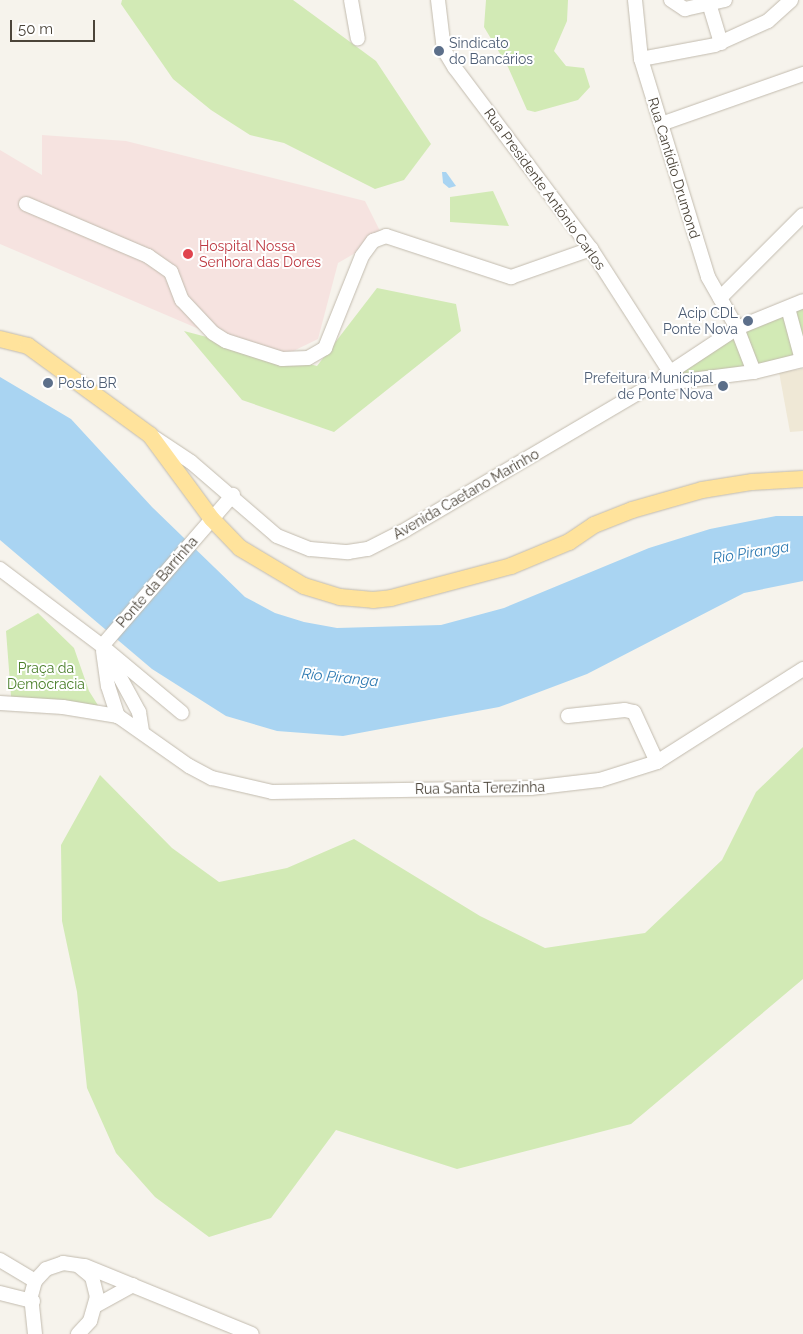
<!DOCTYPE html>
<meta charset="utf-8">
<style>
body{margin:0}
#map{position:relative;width:803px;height:1334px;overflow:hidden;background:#f6f3ec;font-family:Raleway,sans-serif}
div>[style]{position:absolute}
.education>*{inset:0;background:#efe8d6}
.medical>*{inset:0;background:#f6e3e0}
.green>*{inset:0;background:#d2eab5}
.water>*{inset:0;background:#a9d4f2}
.roads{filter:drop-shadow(0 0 1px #c2bbae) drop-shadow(0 0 1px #c2bbae)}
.minor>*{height:14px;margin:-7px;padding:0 7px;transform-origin:7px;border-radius:7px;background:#fff}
.major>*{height:16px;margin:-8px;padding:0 8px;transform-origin:8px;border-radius:8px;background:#ffe39c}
.dots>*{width:14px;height:14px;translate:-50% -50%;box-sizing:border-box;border:2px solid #fff;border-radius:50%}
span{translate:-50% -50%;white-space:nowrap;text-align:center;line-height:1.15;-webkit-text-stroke:4px #fff;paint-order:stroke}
.service-label{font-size:14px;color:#4e5e75}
.left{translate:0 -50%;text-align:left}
.right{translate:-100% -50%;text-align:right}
.street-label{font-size:14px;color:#4b4439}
.health-label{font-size:14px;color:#be3a42}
.park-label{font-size:14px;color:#4a7f2a}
.water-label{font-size:15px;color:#2e7ab2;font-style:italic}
.scale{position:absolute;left:10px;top:20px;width:85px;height:22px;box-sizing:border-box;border:2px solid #4b4439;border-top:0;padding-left:6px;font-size:15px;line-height:18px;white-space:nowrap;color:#4b4439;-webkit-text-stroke:4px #fff;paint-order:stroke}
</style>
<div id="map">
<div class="education">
<i style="clip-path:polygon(803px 369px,803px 431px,790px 432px,779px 372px)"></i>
</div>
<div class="medical">
<i style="clip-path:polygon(42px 135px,126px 141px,365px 201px,383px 237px,338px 263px,318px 339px,281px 357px,213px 335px,0 244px,0 150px,42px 175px)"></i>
</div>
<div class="green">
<i style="clip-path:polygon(122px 0,293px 0,376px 61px,431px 144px,404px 180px,375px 189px,284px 143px,250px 135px,211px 110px,173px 79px,121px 4px)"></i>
<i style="clip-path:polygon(486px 0,568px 0,567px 21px,554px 51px,566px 66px,584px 68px,590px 87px,578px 100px,535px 112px,527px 110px,508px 67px,484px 27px)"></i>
<i style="clip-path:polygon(493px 191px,509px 226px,450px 222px,450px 197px)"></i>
<i style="clip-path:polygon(377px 288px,456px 304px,461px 331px,334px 432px,242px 400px,184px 331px,317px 366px)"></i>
<i style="clip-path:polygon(803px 305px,803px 360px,652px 385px,703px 350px)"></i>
<i style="clip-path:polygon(38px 613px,74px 648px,89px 691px,106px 718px,12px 709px,6px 631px)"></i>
<i style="clip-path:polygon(803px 747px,803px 979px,631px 1124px,457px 1169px,336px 1130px,271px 1218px,209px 1237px,155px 1197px,116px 1153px,87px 1088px,77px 992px,62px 921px,61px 845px,100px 775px,172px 848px,219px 882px,287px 868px,354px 839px,480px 916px,545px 948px,645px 933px,722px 860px,756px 792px)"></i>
</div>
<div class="water">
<i style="clip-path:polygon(442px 172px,446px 172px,456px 186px,449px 188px,443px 183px)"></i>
<i style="clip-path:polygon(0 377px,71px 419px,152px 507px,245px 597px,275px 613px,304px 622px,337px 628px,441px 625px,504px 608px,649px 548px,710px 529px,776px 516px,803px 516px,803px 581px,744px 593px,587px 674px,499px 707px,343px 736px,277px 731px,226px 716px,152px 669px,0 540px)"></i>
</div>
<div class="roads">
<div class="minor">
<i style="left:351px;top:0;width:39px;rotate:80deg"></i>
<i style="left:438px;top:0;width:50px;rotate:83.2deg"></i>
<i style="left:444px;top:50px;width:21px;rotate:59deg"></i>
<i style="left:455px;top:68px;width:226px;rotate:53.1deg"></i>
<i style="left:591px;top:249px;width:146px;rotate:57.3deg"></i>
<i style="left:635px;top:0;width:59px;rotate:84.2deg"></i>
<i style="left:641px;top:59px;width:228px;rotate:72.9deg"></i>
<i style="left:708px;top:277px;width:59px;rotate:60.4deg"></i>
<i style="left:737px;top:328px;width:47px;rotate:68.9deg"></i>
<i style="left:671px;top:0;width:17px;rotate:33deg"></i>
<i style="left:685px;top:9px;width:41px;rotate:-12.7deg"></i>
<i style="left:708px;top:0;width:45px;rotate:73.2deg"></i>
<i style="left:641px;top:59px;width:75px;rotate:-10.7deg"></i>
<i style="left:715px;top:45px;width:58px;rotate:-24.4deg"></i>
<i style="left:768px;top:21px;width:31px;rotate:-42deg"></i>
<i style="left:661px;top:124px;width:151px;rotate:-19.4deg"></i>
<i style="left:26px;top:204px;width:133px;rotate:23.1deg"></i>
<i style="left:148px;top:256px;width:28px;rotate:35deg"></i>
<i style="left:171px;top:272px;width:30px;rotate:69deg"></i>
<i style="left:182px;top:300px;width:45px;rotate:46.8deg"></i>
<i style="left:213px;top:333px;width:15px;rotate:32deg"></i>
<i style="left:226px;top:341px;width:59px;rotate:17.8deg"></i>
<i style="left:282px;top:359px;width:26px;rotate:-2deg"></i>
<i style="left:308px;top:358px;width:20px;rotate:-30deg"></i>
<i style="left:325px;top:348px;width:99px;rotate:-68.1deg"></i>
<i style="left:362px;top:256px;width:19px;rotate:-54deg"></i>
<i style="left:373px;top:241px;width:14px;rotate:-21deg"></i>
<i style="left:386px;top:236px;width:132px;rotate:18.2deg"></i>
<i style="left:511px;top:277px;width:85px;rotate:-19.3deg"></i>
<i style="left:720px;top:298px;width:117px;rotate:-45deg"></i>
<i style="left:788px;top:308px;width:54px;rotate:74.9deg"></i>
<i style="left:663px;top:377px;width:89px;rotate:-33.5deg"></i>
<i style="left:737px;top:328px;width:71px;rotate:-22.2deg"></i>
<i style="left:155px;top:438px;width:43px;rotate:33.7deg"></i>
<i style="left:191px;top:462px;width:113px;rotate:40.7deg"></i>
<i style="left:277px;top:536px;width:35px;rotate:22deg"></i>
<i style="left:310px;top:549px;width:38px;rotate:5deg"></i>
<i style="left:348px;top:552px;width:20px;rotate:-9deg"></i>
<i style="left:368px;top:549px;width:38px;rotate:-27deg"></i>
<i style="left:402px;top:532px;width:290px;rotate:-30.5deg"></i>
<i style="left:652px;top:385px;width:103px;rotate:-7.3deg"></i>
<i style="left:754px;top:372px;width:50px;rotate:-13.8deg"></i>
<i style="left:0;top:569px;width:128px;rotate:37deg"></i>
<i style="left:102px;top:646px;width:104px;rotate:39.9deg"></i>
<i style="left:102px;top:646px;width:200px;rotate:-49.1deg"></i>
<i style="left:103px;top:651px;width:35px;rotate:82deg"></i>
<i style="left:108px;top:686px;width:32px;rotate:72deg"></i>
<i style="left:109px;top:657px;width:63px;rotate:61.4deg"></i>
<i style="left:139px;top:712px;width:20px;rotate:81deg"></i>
<i style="left:0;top:703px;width:63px;rotate:3.6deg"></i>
<i style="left:63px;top:707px;width:56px;rotate:9.3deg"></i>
<i style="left:118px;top:716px;width:87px;rotate:35.2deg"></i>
<i style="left:189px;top:766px;width:26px;rotate:28deg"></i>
<i style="left:212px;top:778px;width:62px;rotate:13.1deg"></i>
<i style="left:272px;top:792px;width:259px;rotate:-0.9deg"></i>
<i style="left:531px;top:788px;width:69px;rotate:-6.6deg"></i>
<i style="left:600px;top:780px;width:60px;rotate:-17.5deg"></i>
<i style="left:657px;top:762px;width:173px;rotate:-32.5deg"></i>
<i style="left:568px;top:716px;width:57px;rotate:-6deg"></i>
<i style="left:625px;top:710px;width:9px;rotate:13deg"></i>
<i style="left:634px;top:712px;width:55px;rotate:65.3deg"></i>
<i style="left:0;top:1260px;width:41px;rotate:31deg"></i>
<i style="left:0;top:1293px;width:34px;rotate:14deg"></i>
<i style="left:97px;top:1305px;width:41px;rotate:-29.1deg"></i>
<i style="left:35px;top:1334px;width:38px;rotate:-96deg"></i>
<i style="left:31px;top:1296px;width:16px;rotate:-75deg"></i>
<i style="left:35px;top:1281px;width:16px;rotate:-47deg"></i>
<i style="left:46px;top:1269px;width:18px;rotate:-19deg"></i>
<i style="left:63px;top:1263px;width:22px;rotate:8deg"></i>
<i style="left:85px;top:1266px;width:180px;rotate:22.2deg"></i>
<i style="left:78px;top:1334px;width:18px;rotate:-47deg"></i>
<i style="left:90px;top:1321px;width:25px;rotate:-74deg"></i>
<i style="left:97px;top:1297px;width:21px;rotate:-104deg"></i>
<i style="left:92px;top:1277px;width:17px;rotate:-140deg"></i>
</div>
<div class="major">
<i style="left:0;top:339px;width:29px;rotate:14deg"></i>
<i style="left:28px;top:346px;width:151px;rotate:36.1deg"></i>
<i style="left:150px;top:435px;width:104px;rotate:53.6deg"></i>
<i style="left:212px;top:519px;width:40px;rotate:46deg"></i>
<i style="left:240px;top:548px;width:74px;rotate:30.7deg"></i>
<i style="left:304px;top:586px;width:38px;rotate:17deg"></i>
<i style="left:340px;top:597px;width:33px;rotate:5deg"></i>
<i style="left:373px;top:600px;width:18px;rotate:-6deg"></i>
<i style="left:391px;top:598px;width:124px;rotate:-14.9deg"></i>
<i style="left:511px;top:566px;width:63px;rotate:-22.5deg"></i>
<i style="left:569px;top:542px;width:30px;rotate:-34deg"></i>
<i style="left:594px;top:525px;width:41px;rotate:-21.5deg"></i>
<i style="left:632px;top:510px;width:73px;rotate:-15.9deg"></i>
<i style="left:702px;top:490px;width:51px;rotate:-9.1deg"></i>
<i style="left:752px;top:482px;width:51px;rotate:-3.4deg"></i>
</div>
</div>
<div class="dots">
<i style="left:439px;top:51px;background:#5c6f8a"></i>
<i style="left:188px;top:254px;background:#e0444e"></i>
<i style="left:748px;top:321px;background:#5c6f8a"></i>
<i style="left:48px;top:383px;background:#5c6f8a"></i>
<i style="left:723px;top:386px;background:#5c6f8a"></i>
</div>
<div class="service-label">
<span class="left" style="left:449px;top:51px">Sindicato<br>do Bancários</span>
<span class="right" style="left:738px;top:321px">Acip CDL<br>Ponte Nova</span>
<span class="right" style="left:713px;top:386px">Prefeitura Municipal<br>de Ponte Nova</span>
<span class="left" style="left:58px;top:383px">Posto BR</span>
</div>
<div class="street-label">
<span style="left:674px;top:168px;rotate:73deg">Rua Cantídio Drumond</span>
<span style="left:545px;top:189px;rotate:54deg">Rua Presidente Antônio Carlos</span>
<span style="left:466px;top:494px;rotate:-30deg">Avenida Caetano Marinho</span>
<span style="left:157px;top:582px;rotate:-49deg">Ponte da Barrinha</span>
<span style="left:480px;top:788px;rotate:-1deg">Rua Santa Terezinha</span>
</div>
<div class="health-label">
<span class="left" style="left:199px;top:254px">Hospital Nossa<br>Senhora das Dores</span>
</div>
<div class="park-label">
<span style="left:46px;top:676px">Praça da<br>Democracia</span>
</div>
<div class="water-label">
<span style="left:751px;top:553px;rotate:-9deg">Rio Piranga</span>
<span style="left:340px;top:678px;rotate:6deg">Rio Piranga</span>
</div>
<div class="scale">50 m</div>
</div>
